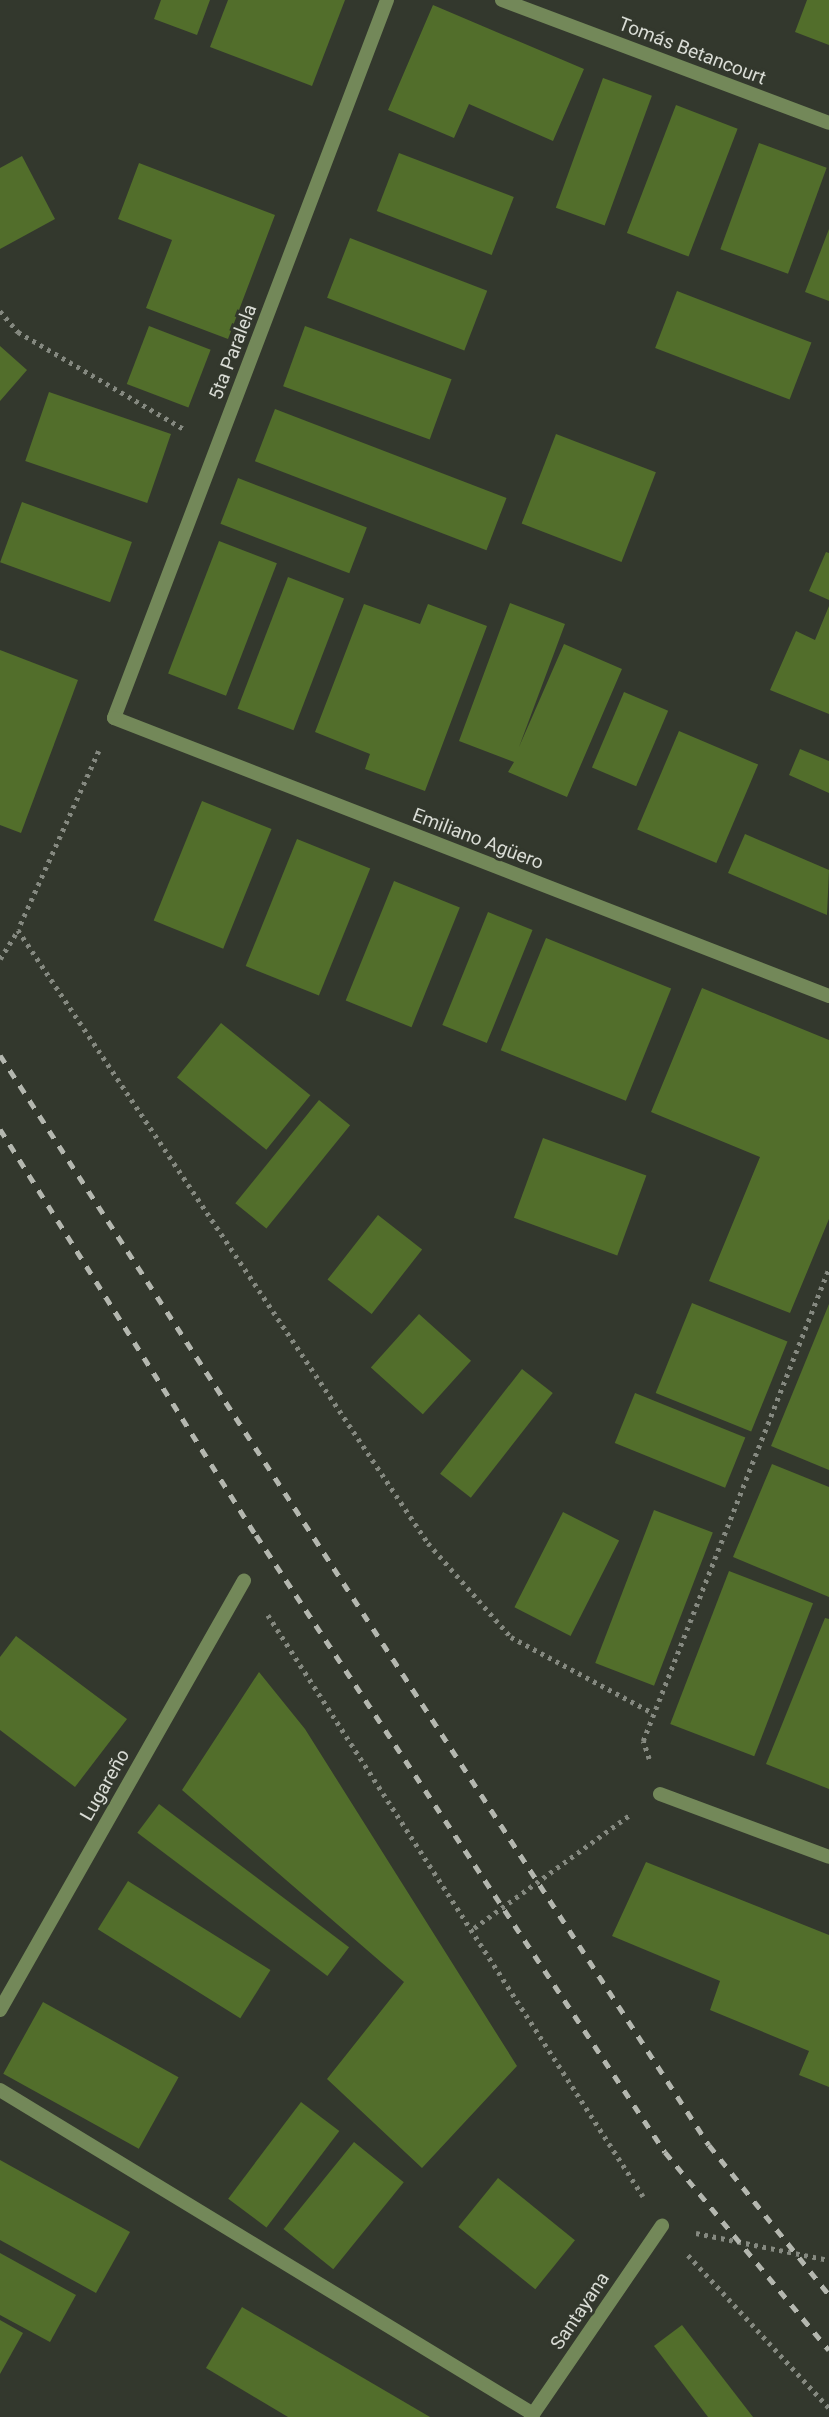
<!DOCTYPE html>
<meta charset="utf-8">
<style>
body{margin:0}
#map{position:relative;width:829px;height:2417px;overflow:hidden;background:#33382d;font-family:Roboto,sans-serif}
div>[style]{position:absolute}
.building>*{inset:0;background:#526e2b;transform-origin:0 0}
.path>*{height:4.5px;margin-top:-2.25px;transform-origin:0;background:repeating-linear-gradient(90deg,#858980 0 3.5px,transparent 0 8.5px)}
.street>*{height:14px;margin:-7px;padding:0 7px;transform-origin:7px;border-radius:7px;background:#738859}
.rail>*{height:5px;margin-top:-2.5px;transform-origin:0;background:repeating-linear-gradient(90deg,#b4b7af 0 9px,transparent 0 18px)}
span{translate:-50% -50%;white-space:nowrap;text-align:center;line-height:1.15;-webkit-text-stroke:6px #33382d;paint-order:stroke}
.street-label{font-size:19px;color:#d9dcd5}
</style>
<div id="map">
<div class="building">
<i style="clip-path:polygon(161px 0,210px 0,197px 35px,154px 19px)"></i>
<i style="clip-path:polygon(228px 0,345px 0,312px 86px,210px 47px)"></i>
<i style="clip-path:polygon(807px 0,829px 0,829px 45px,795px 32px)"></i>
<i style="clip-path:polygon(433px 5px,584px 69px,553px 141px,469px 104px,454px 138px,388px 110px)"></i>
<i style="left:603px;top:78px;width:52px;height:138px;rotate:20deg"></i>
<i style="left:676px;top:105px;width:66px;height:137px;rotate:21deg"></i>
<i style="left:759px;top:143px;width:72px;height:113px;rotate:20deg"></i>
<i style="left:399px;top:153px;width:123px;height:62px;rotate:21deg"></i>
<i style="clip-path:polygon(22px 156px,55px 219px,0 249px,0 168px)"></i>
<i style="clip-path:polygon(139px 163px,275px 215px,228px 339px,146px 308px,172px 240px,118px 219px)"></i>
<i style="clip-path:polygon(829px 229px,829px 301px,805px 292px)"></i>
<i style="left:350px;top:238px;width:147px;height:64px;rotate:21deg"></i>
<i style="left:677px;top:291px;width:144px;height:61px;rotate:21deg"></i>
<i style="left:149px;top:326px;width:66px;height:62px;rotate:21deg"></i>
<i style="left:305px;top:326px;width:156px;height:64px;rotate:20deg"></i>
<i style="clip-path:polygon(0 346px,27px 370px,0 401px)"></i>
<i style="left:49px;top:392px;width:129px;height:73px;rotate:19deg"></i>
<i style="left:275px;top:409px;width:248px;height:56px;rotate:21deg"></i>
<i style="left:556px;top:434px;width:107px;height:96px;rotate:21deg"></i>
<i style="left:238px;top:478px;width:138px;height:49px;rotate:21deg"></i>
<i style="left:22px;top:502px;width:117px;height:64px;rotate:20deg"></i>
<i style="left:219px;top:541px;width:62px;height:142px;rotate:21deg"></i>
<i style="clip-path:polygon(826px 552px,829px 553px,829px 600px,809px 591px)"></i>
<i style="left:288px;top:577px;width:60px;height:141px;rotate:21deg"></i>
<i style="clip-path:polygon(510px 603px,565px 624px,519px 747px,564px 644px,622px 669px,567px 797px,508px 772px,514px 762px,459px 741px)"></i>
<i style="clip-path:polygon(364px 604px,420px 624px,428px 604px,487px 626px,425px 791px,365px 769px,370px 754px,315px 732px)"></i>
<i style="clip-path:polygon(829px 606px,829px 714px,770px 690px,796px 631px,815px 640px)"></i>
<i style="clip-path:polygon(0 650px,78px 680px,21px 833px,0 825px)"></i>
<i style="left:624px;top:692px;width:48px;height:82px;rotate:23deg"></i>
<i style="left:679px;top:731px;width:86px;height:107px;rotate:23deg"></i>
<i style="clip-path:polygon(800px 749px,829px 761px,829px 793px,789px 775px)"></i>
<i style="left:202px;top:801px;width:75px;height:129px;rotate:22deg"></i>
<i style="clip-path:polygon(745px 834px,829px 870px,827px 915px,728px 873px)"></i>
<i style="left:297px;top:839px;width:79px;height:137px;rotate:22deg"></i>
<i style="left:394px;top:881px;width:71px;height:129px;rotate:22deg"></i>
<i style="left:488px;top:912px;width:48px;height:122px;rotate:22deg"></i>
<i style="left:546px;top:938px;width:135px;height:121px;rotate:22deg"></i>
<i style="clip-path:polygon(702px 988px,829px 1040px,829px 1219px,790px 1313px,709px 1281px,760px 1157px,651px 1112px)"></i>
<i style="left:221px;top:1023px;width:115px;height:70px;rotate:39deg"></i>
<i style="left:319px;top:1100px;width:40px;height:133px;rotate:39deg"></i>
<i style="left:543px;top:1138px;width:110px;height:85px;rotate:20deg"></i>
<i style="left:378px;top:1215px;width:56px;height:82px;rotate:38deg"></i>
<i style="left:692px;top:1303px;width:103px;height:97px;rotate:22deg"></i>
<i style="clip-path:polygon(829px 1304px,829px 1470px,771px 1446px)"></i>
<i style="left:419px;top:1314px;width:70px;height:72px;rotate:42deg"></i>
<i style="left:522px;top:1369px;width:39px;height:133px;rotate:38deg"></i>
<i style="left:635px;top:1393px;width:119px;height:54px;rotate:22deg"></i>
<i style="clip-path:polygon(772px 1464px,829px 1487px,829px 1597px,733px 1557px)"></i>
<i style="left:654px;top:1510px;width:63px;height:164px;rotate:21deg"></i>
<i style="left:563px;top:1512px;width:63px;height:107px;rotate:27deg"></i>
<i style="left:729px;top:1571px;width:90px;height:164px;rotate:21deg"></i>
<i style="clip-path:polygon(825px 1618px,829px 1619px,829px 1789px,766px 1764px)"></i>
<i style="clip-path:polygon(16px 1636px,127px 1719px,75px 1787px,0 1730px,0 1657px)"></i>
<i style="clip-path:polygon(259px 1672px,305px 1729px,517px 2066px,422px 2168px,327px 2079px,404px 1982px,182px 1790px)"></i>
<i style="left:159px;top:1804px;width:238px;height:36px;rotate:37deg"></i>
<i style="clip-path:polygon(646px 1862px,829px 1935px,829px 2087px,799px 2075px,809px 2051px,710px 2010px,720px 1981px,612px 1936px)"></i>
<i style="left:128px;top:1881px;width:168px;height:57px;rotate:32deg"></i>
<i style="left:43px;top:2002px;width:155px;height:82px;rotate:29deg"></i>
<i style="left:301px;top:2102px;width:48px;height:121px;rotate:37deg"></i>
<i style="left:354px;top:2142px;width:64px;height:112px;rotate:39deg"></i>
<i style="clip-path:polygon(0 2160px,130px 2232px,96px 2293px,0 2240px)"></i>
<i style="left:498px;top:2178px;width:99px;height:63px;rotate:39deg"></i>
<i style="clip-path:polygon(0 2253px,76px 2295px,50px 2342px,0 2315px)"></i>
<i style="clip-path:polygon(242px 2307px,430px 2417px,288px 2417px,206px 2368px)"></i>
<i style="clip-path:polygon(0 2320px,23px 2333px,0 2374px)"></i>
<i style="clip-path:polygon(682px 2325px,753px 2417px,708px 2417px,654px 2346px)"></i>
</div>
<div class="path">
<i style="left:0;top:311px;width:28px;rotate:49deg"></i>
<i style="left:18px;top:332px;width:192px;rotate:30.3deg"></i>
<i style="left:99px;top:751px;width:196px;rotate:114.3deg"></i>
<i style="left:18px;top:930px;width:737px;rotate:56.22deg"></i>
<i style="left:428px;top:1543px;width:125px;rotate:48.6deg"></i>
<i style="left:511px;top:1637px;width:161px;rotate:28.2deg"></i>
<i style="left:0;top:959px;width:34px;rotate:-58deg"></i>
<i style="left:268px;top:1615px;width:692px;rotate:57.16deg"></i>
<i style="left:649px;top:1759px;width:19px;rotate:-108deg"></i>
<i style="left:643px;top:1741px;width:508px;rotate:-68.53deg"></i>
<i style="left:474px;top:1928px;width:194px;rotate:-36deg"></i>
<i style="left:696px;top:2233px;width:136px;rotate:11.5deg"></i>
<i style="left:688px;top:2255px;width:208px;rotate:47.3deg"></i>
</div>
<div class="street">
<i style="left:387px;top:0;width:768px;rotate:110.82deg"></i>
<i style="left:114px;top:718px;width:767px;rotate:21.25deg"></i>
<i style="left:502px;top:0;width:349px;rotate:20.6deg"></i>
<i style="left:660px;top:1794px;width:180px;rotate:20.4deg"></i>
<i style="left:0;top:2010px;width:494px;rotate:-60.4deg"></i>
<i style="left:0;top:2090px;width:624px;rotate:31.29deg"></i>
<i style="left:531px;top:2417px;width:232px;rotate:-55.6deg"></i>
</div>
<div class="rail">
<i style="left:0;top:1055px;width:1300px;rotate:56.96deg"></i>
<i style="left:709px;top:2145px;width:192px;rotate:51.3deg"></i>
<i style="left:0;top:1129px;width:480px;rotate:57.8deg"></i>
<i style="left:256px;top:1535px;width:740px;rotate:56.46deg"></i>
<i style="left:665px;top:2152px;width:257px;rotate:50.4deg"></i>
</div>
<div class="street-label">
<span style="left:692px;top:51px;rotate:21deg">Tomás Betancourt</span>
<span style="left:233px;top:352px;rotate:-69deg">5ta Paralela</span>
<span style="left:478px;top:839px;rotate:21deg">Emiliano Agüero</span>
<span style="left:105px;top:1785px;rotate:-60deg">Lugareño</span>
<span style="left:580px;top:2311px;rotate:-56deg">Santayana</span>
</div>
</div>
